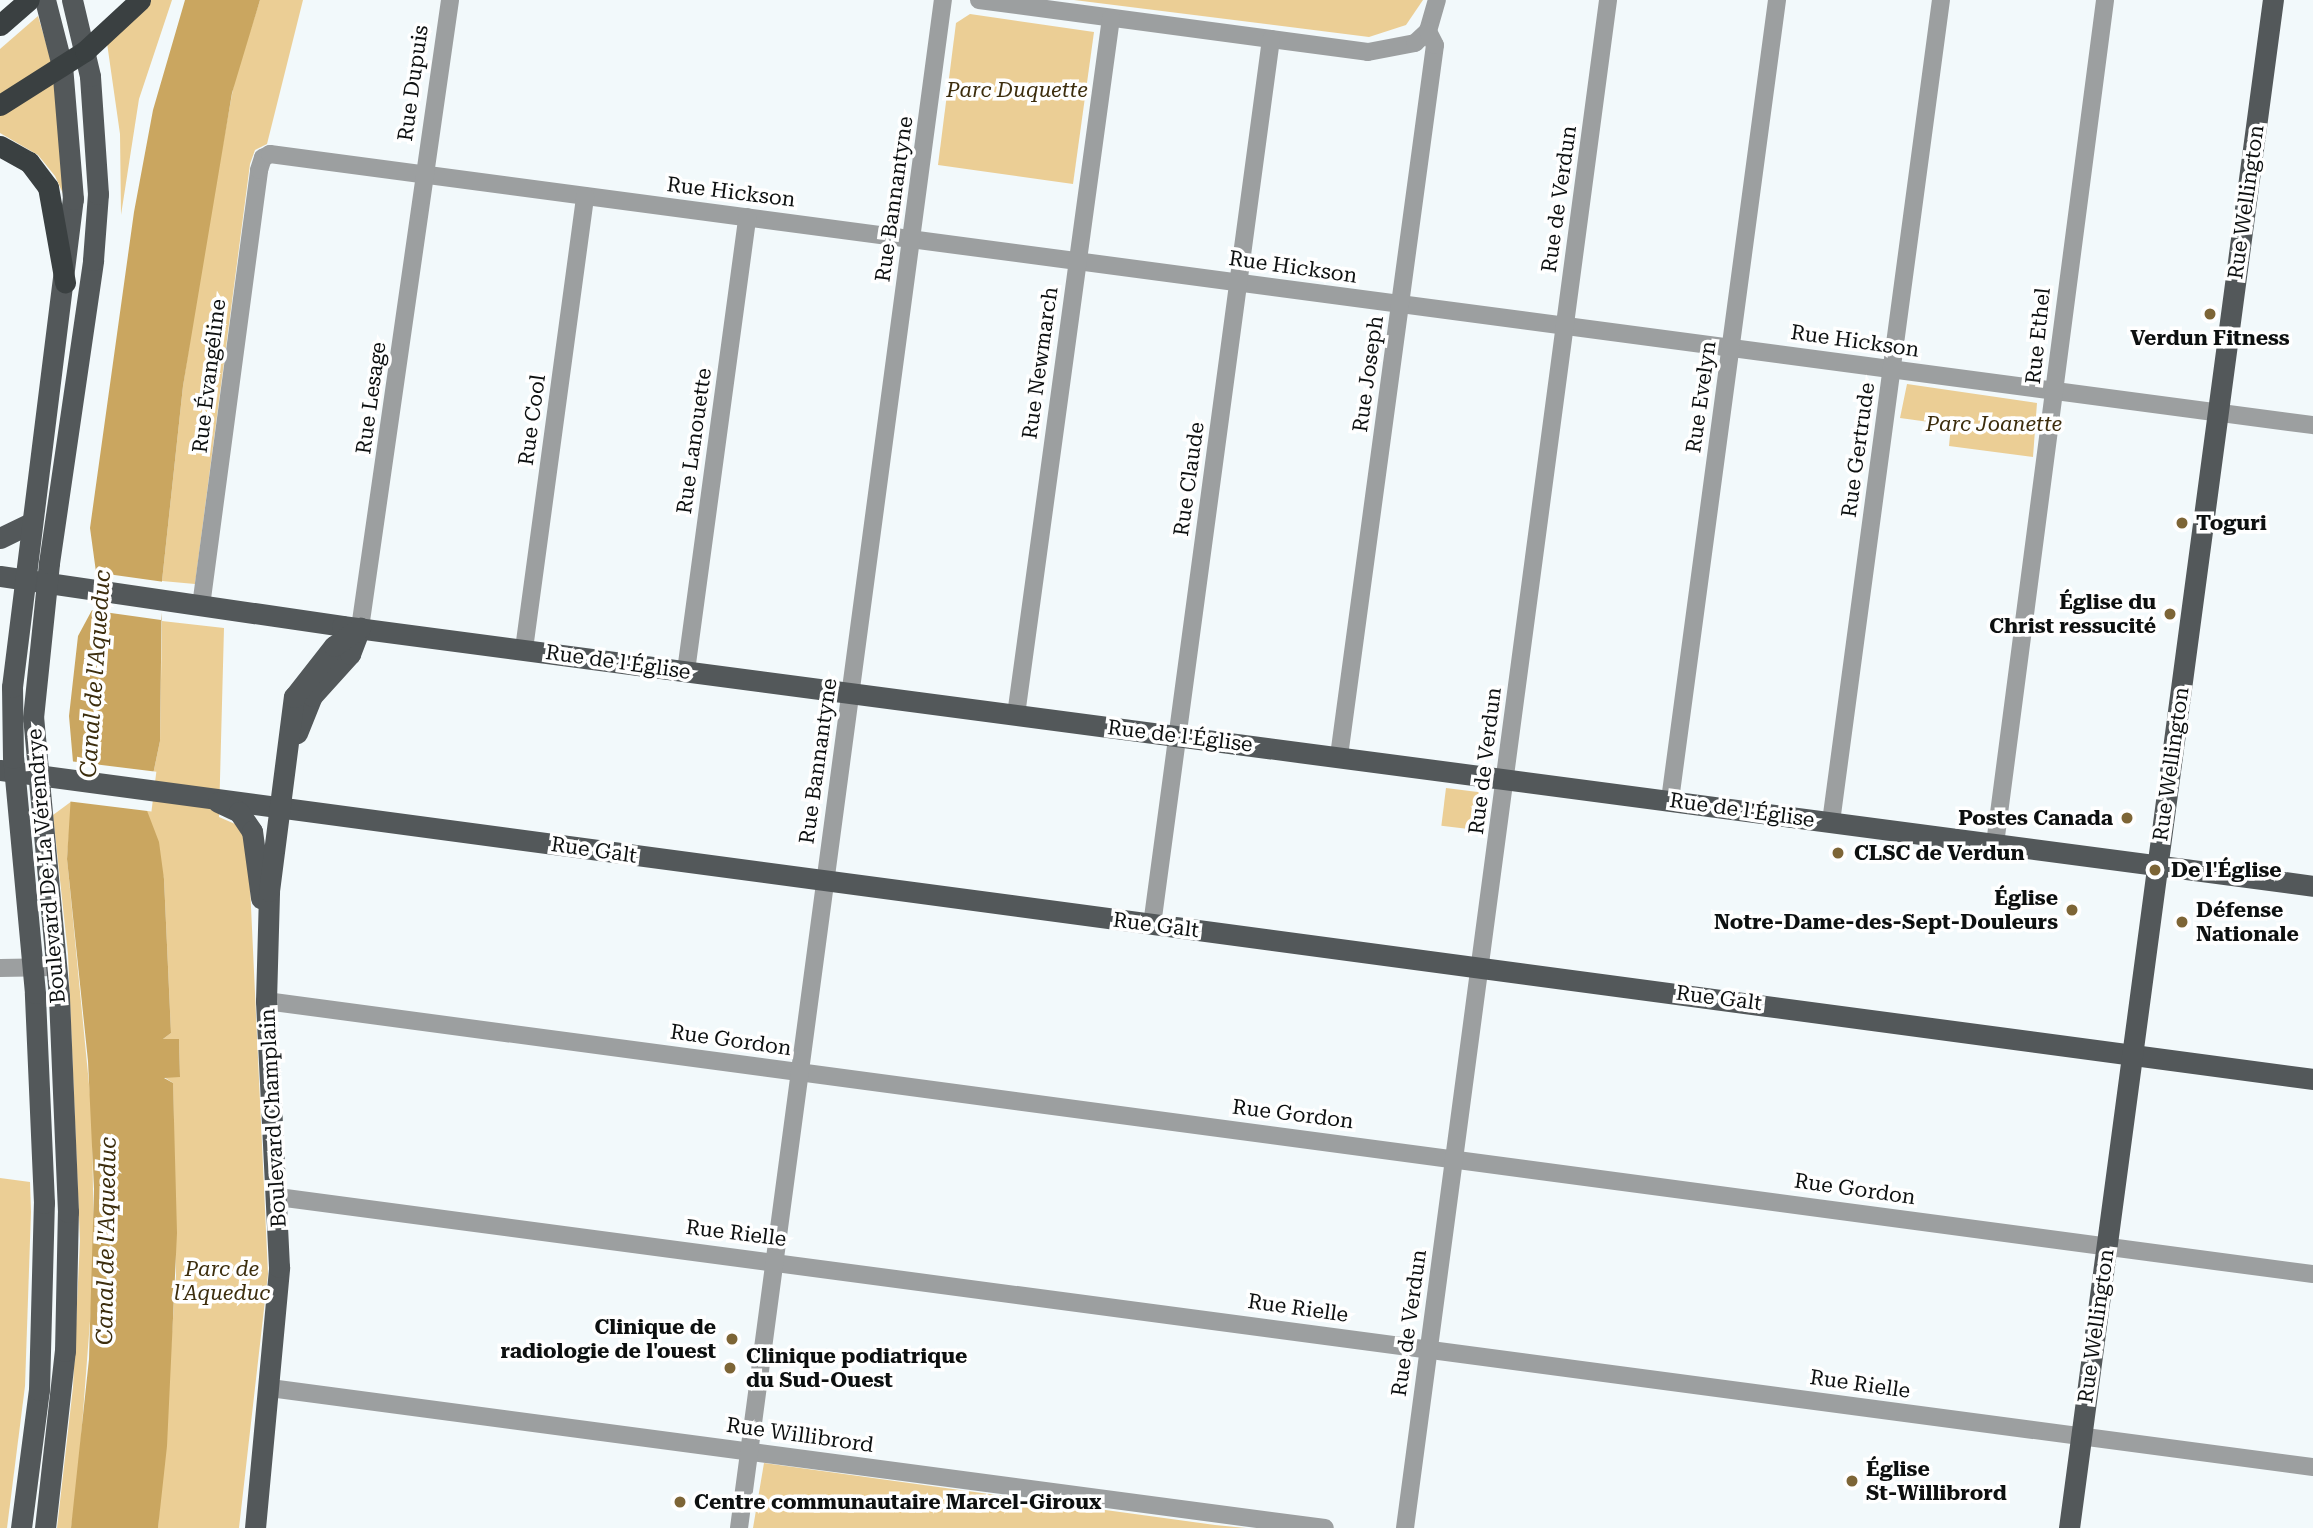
<!DOCTYPE html>
<meta charset="utf-8">
<style>
body{margin:0}
#map{position:relative;width:2313px;height:1528px;overflow:hidden;background:#f2f9fb;font-family:"Roboto Serif",serif}
div>[style]{position:absolute}
.green>*{inset:0;background:#ebce95;transform-origin:0 0}
.water>*{inset:0;background:#caa660}
.pier>*{inset:0;background:#f2f9fb;transform-origin:0 0}
.minor>*{height:18px;margin:-9px;padding:0 9px;transform-origin:9px;border-radius:9px;background:#9c9fa0}
.major>*{height:21px;margin:-10.5px;padding:0 10.5px;transform-origin:10.5px;border-radius:10.5px;background:#53585a}
.highway>*{height:21px;margin:-10.5px;padding:0 10.5px;transform-origin:10.5px;border-radius:10.5px;background:#3a4041}
.dots>*{width:19px;height:19px;translate:-50% -50%;box-sizing:border-box;border:4px solid #fff;border-radius:50%}
span{translate:-50% -50%;white-space:nowrap;text-align:center;line-height:1.15;-webkit-text-stroke:7px #fff;paint-order:stroke}
.street-label{font-size:21px;color:#0d1010}
.park-label{font-size:21px;color:#3c2d0d;font-style:italic}
.poi-label{font-size:21px;color:#0d1010;font-weight:700}
.left{translate:0 -50%;text-align:left}
.right{translate:-100% -50%;text-align:right}
.water-label{font-size:23px;color:#3c2d0d;font-style:italic}
</style>
<div id="map">
<div class="green">
<i style="clip-path:polygon(149px 0,172px 0,139px 99px,121px 215px,120px 134px,107px 43px)"></i>
<i style="clip-path:polygon(260px 0,303px 0,267px 144px,255px 150px,250px 164px,195px 584px,162px 581px,183px 386px,205px 241px,235px 78px)"></i>
<i style="clip-path:polygon(1074px 0,1423px 0,1406px 25px,1369px 37px)"></i>
<i style="clip-path:polygon(970px 14px,1094px 32px,1073px 184px,938px 165px,956px 23px)"></i>
<i style="clip-path:polygon(38px 16px,52px 63px,0 98px,0 49px)"></i>
<i style="clip-path:polygon(49px 82px,55px 84px,65px 198px,55px 176px,38px 155px,0 133px,0 114px)"></i>
<i style="clip-path:polygon(1907px 384px,2037px 403px,2033px 457px,1949px 446px,1951px 425px,1900px 418px)"></i>
<i style="clip-path:polygon(162px 621px,224px 628px,219px 817px,235px 824px,248px 842px,268px 1274px,239px 1528px,158px 1528px,176px 1276px,173px 1083px,164px 1077px,180px 1076px,179px 1040px,163px 1039px,171px 1033px,164px 879px,146px 808px,160px 741px)"></i>
<i style="left:1446px;top:788px;width:38px;height:38px;rotate:7deg"></i>
<i style="clip-path:polygon(72px 801px,67px 858px,92px 1115px,94px 1269px,77px 1491px,71px 1528px,57px 1528px,73px 1387px,80px 1241px,68px 954px,53px 815px)"></i>
<i style="clip-path:polygon(0 1178px,30px 1182px,31px 1212px,25px 1386px,7px 1528px,0 1528px)"></i>
<i style="clip-path:polygon(764px 1463px,1215px 1525px,1246px 1528px,753px 1528px)"></i>
</div>
<div class="water">
<i style="clip-path:polygon(185px 0,260px 0,232px 93px,183px 386px,162px 581px,160px 741px,146px 808px,159px 842px,164px 879px,171px 1033px,163px 1039px,179px 1039px,180px 1077px,164px 1078px,173px 1083px,177px 1233px,167px 1446px,158px 1528px,71px 1528px,89px 1359px,94px 1189px,88px 1061px,67px 859px,73px 762px,69px 716px,78px 636px,92px 610px,96px 572px,90px 528px,134px 212px,153px 110px)"></i>
</div>
<div class="pier">
<i style="left:93px;top:572px;width:74px;height:38px;rotate:8deg"></i>
<i style="left:69px;top:761px;width:88px;height:40px;rotate:7deg"></i>
</div>
<div class="minor">
<i style="left:979px;top:0;width:392px;rotate:7.6deg"></i>
<i style="left:1368px;top:52px;width:48px;rotate:-10.8deg"></i>
<i style="left:1415px;top:43px;width:18px;rotate:-43deg"></i>
<i style="left:1428px;top:31px;width:32px;rotate:-74deg"></i>
<i style="left:201px;top:606px;width:440px;rotate:-82.4deg"></i>
<i style="left:259px;top:170px;width:13px;rotate:-72deg"></i>
<i style="left:263px;top:158px;width:8px;rotate:-30deg"></i>
<i style="left:270px;top:154px;width:2061px;rotate:7.56deg"></i>
<i style="left:360px;top:628px;width:634px;rotate:-81.84deg"></i>
<i style="left:524px;top:649px;width:457px;rotate:-82.3deg"></i>
<i style="left:686px;top:671px;width:458px;rotate:-82.3deg"></i>
<i style="left:1016px;top:715px;width:703px;rotate:-82.24deg"></i>
<i style="left:1339px;top:756px;width:717px;rotate:-82.31deg"></i>
<i style="left:1435px;top:45px;width:16px;rotate:-117deg"></i>
<i style="left:1670px;top:800px;width:807px;rotate:-82.38deg"></i>
<i style="left:1831px;top:822px;width:829px;rotate:-82.38deg"></i>
<i style="left:1995px;top:844px;width:851px;rotate:-82.57deg"></i>
<i style="left:1152px;top:925px;width:894px;rotate:-82.35deg"></i>
<i style="left:0;top:968px;width:57px;rotate:-1deg"></i>
<i style="left:266px;top:1001px;width:2065px;rotate:7.6deg"></i>
<i style="left:278px;top:1197px;width:2053px;rotate:7.56deg"></i>
<i style="left:270px;top:1388px;width:1064px;rotate:7.56deg"></i>
<i style="left:739px;top:1528px;width:1542px;rotate:-82.4deg"></i>
<i style="left:1405px;top:1528px;width:1541px;rotate:-82.43deg"></i>
</div>
<div class="major">
<i style="left:0;top:538px;width:34px;rotate:-26deg"></i>
<i style="left:0;top:576px;width:346px;rotate:8.3deg"></i>
<i style="left:342px;top:626px;width:1988px;rotate:7.51deg"></i>
<i style="left:297px;top:733px;width:40px;rotate:-68deg"></i>
<i style="left:312px;top:696px;width:57px;rotate:-47.9deg"></i>
<i style="left:350px;top:654px;width:28px;rotate:-69deg"></i>
<i style="left:0;top:770px;width:2334px;rotate:7.61deg"></i>
<i style="left:218px;top:802px;width:23px;rotate:25deg"></i>
<i style="left:239px;top:812px;width:23px;rotate:56deg"></i>
<i style="left:252px;top:831px;width:68px;rotate:82.3deg"></i>
<i style="left:21px;top:1528px;width:139px;rotate:-82.6deg"></i>
<i style="left:39px;top:1390px;width:187px;rotate:-88.5deg"></i>
<i style="left:44px;top:1203px;width:210px;rotate:-92.5deg"></i>
<i style="left:35px;top:993px;width:236px;rotate:-95.3deg"></i>
<i style="left:13px;top:758px;width:71px;rotate:-90.8deg"></i>
<i style="left:12px;top:687px;width:492px;rotate:-82.9deg"></i>
<i style="left:73px;top:199px;width:133px;rotate:-94.7deg"></i>
<i style="left:62px;top:66px;width:68px;rotate:-104.4deg"></i>
<i style="left:45px;top:1528px;width:178px;rotate:-83.6deg"></i>
<i style="left:65px;top:1351px;width:139px;rotate:-88.8deg"></i>
<i style="left:68px;top:1212px;width:216px;rotate:-92.4deg"></i>
<i style="left:59px;top:996px;width:279px;rotate:-95.3deg"></i>
<i style="left:33px;top:718px;width:156px;rotate:-84.1deg"></i>
<i style="left:49px;top:563px;width:306px;rotate:-81.7deg"></i>
<i style="left:93px;top:260px;width:66px;rotate:-85.7deg"></i>
<i style="left:98px;top:194px;width:118px;rotate:-93.9deg"></i>
<i style="left:90px;top:76px;width:78px;rotate:-103.3deg"></i>
<i style="left:255px;top:1528px;width:262px;rotate:-84.7deg"></i>
<i style="left:279px;top:1267px;width:266px;rotate:-92.8deg"></i>
<i style="left:266px;top:1001px;width:110px;rotate:-88.4deg"></i>
<i style="left:269px;top:891px;width:196px;rotate:-82.7deg"></i>
<i style="left:294px;top:697px;width:65px;rotate:-51.9deg"></i>
<i style="left:334px;top:646px;width:32px;rotate:-35deg"></i>
<i style="left:2069px;top:1528px;width:1542px;rotate:-82.4deg"></i>
</div>
<div class="highway">
<i style="left:0;top:25px;width:38px;rotate:-41deg"></i>
<i style="left:0;top:105px;width:101px;rotate:-32.4deg"></i>
<i style="left:85px;top:51px;width:75px;rotate:-42.8deg"></i>
<i style="left:0;top:146px;width:33px;rotate:29deg"></i>
<i style="left:29px;top:162px;width:31px;rotate:53deg"></i>
<i style="left:48px;top:187px;width:97px;rotate:79.9deg"></i>
</div>
<div class="dots">
<i style="left:2210px;top:314px;background:#7d6536"></i>
<i style="left:2182px;top:523px;background:#7d6536"></i>
<i style="left:2170px;top:614px;background:#7d6536"></i>
<i style="left:2127px;top:818px;background:#7d6536"></i>
<i style="left:1838px;top:853px;background:#7d6536"></i>
<i style="left:2155px;top:870px;background:#7d6536"></i>
<i style="left:2072px;top:910px;background:#7d6536"></i>
<i style="left:2182px;top:922px;background:#7d6536"></i>
<i style="left:732px;top:1339px;background:#7d6536"></i>
<i style="left:730px;top:1368px;background:#7d6536"></i>
<i style="left:1852px;top:1481px;background:#7d6536"></i>
<i style="left:680px;top:1502px;background:#7d6536"></i>
</div>
<div class="street-label">
<span style="left:413px;top:83px;rotate:-82deg">Rue Dupuis</span>
<span style="left:731px;top:192px;rotate:7deg">Rue Hickson</span>
<span style="left:894px;top:199px;rotate:-82deg">Rue Bannantyne</span>
<span style="left:1559px;top:199px;rotate:-82deg">Rue de Verdun</span>
<span style="left:2246px;top:202px;rotate:-82deg">Rue Wellington</span>
<span style="left:1293px;top:267px;rotate:8deg">Rue Hickson</span>
<span style="left:2038px;top:336px;rotate:-84deg">Rue Ethel</span>
<span style="left:1855px;top:341px;rotate:8deg">Rue Hickson</span>
<span style="left:1040px;top:363px;rotate:-82deg">Rue Newmarch</span>
<span style="left:1368px;top:374px;rotate:-82deg">Rue Joseph</span>
<span style="left:209px;top:376px;rotate:-83deg">Rue Évangéline</span>
<span style="left:1701px;top:397px;rotate:-82deg">Rue Evelyn</span>
<span style="left:371px;top:398px;rotate:-82deg">Rue Lesage</span>
<span style="left:532px;top:420px;rotate:-82deg">Rue Cool</span>
<span style="left:694px;top:441px;rotate:-82deg">Rue Lanouette</span>
<span style="left:1858px;top:450px;rotate:-82deg">Rue Gertrude</span>
<span style="left:1189px;top:479px;rotate:-82deg">Rue Claude</span>
<span style="left:618px;top:662px;rotate:8deg">Rue de l'Église</span>
<span style="left:1180px;top:736px;rotate:7deg">Rue de l'Église</span>
<span style="left:818px;top:761px;rotate:-82deg">Rue Bannantyne</span>
<span style="left:1485px;top:761px;rotate:-83deg">Rue de Verdun</span>
<span style="left:2171px;top:764px;rotate:-82deg">Rue Wellington</span>
<span style="left:1742px;top:810px;rotate:8deg">Rue de l'Église</span>
<span style="left:594px;top:850px;rotate:8deg">Rue Galt</span>
<span style="left:46px;top:866px;rotate:-95deg">Boulevard De La Vérendrye</span>
<span style="left:1156px;top:925px;rotate:7deg">Rue Galt</span>
<span style="left:1719px;top:998px;rotate:7deg">Rue Galt</span>
<span style="left:731px;top:1040px;rotate:8deg">Rue Gordon</span>
<span style="left:1293px;top:1114px;rotate:7deg">Rue Gordon</span>
<span style="left:273px;top:1118px;rotate:-93deg">Boulevard Champlain</span>
<span style="left:1855px;top:1189px;rotate:8deg">Rue Gordon</span>
<span style="left:736px;top:1233px;rotate:7deg">Rue Rielle</span>
<span style="left:1298px;top:1308px;rotate:8deg">Rue Rielle</span>
<span style="left:1409px;top:1323px;rotate:-82deg">Rue de Verdun</span>
<span style="left:2096px;top:1326px;rotate:-82deg">Rue Wellington</span>
<span style="left:1860px;top:1384px;rotate:8deg">Rue Rielle</span>
<span style="left:800px;top:1435px;rotate:8deg">Rue Willibrord</span>
</div>
<div class="park-label">
<span style="left:1017px;top:90px">Parc Duquette</span>
<span style="left:1994px;top:424px">Parc Joanette</span>
<span style="left:222px;top:1281px">Parc de<br>l'Aqueduc</span>
</div>
<div class="poi-label">
<span style="left:2210px;top:338px">Verdun Fitness</span>
<span class="left" style="left:2196px;top:523px">Toguri</span>
<span class="right" style="left:2156px;top:614px">Église du<br>Christ ressucité</span>
<span class="right" style="left:2113px;top:818px">Postes Canada</span>
<span class="left" style="left:1854px;top:853px">CLSC de Verdun</span>
<span class="left" style="left:2171px;top:870px">De l'Église</span>
<span class="right" style="left:2058px;top:910px">Église<br>Notre-Dame-des-Sept-Douleurs</span>
<span class="left" style="left:2196px;top:922px">Défense<br>Nationale</span>
<span class="right" style="left:716px;top:1339px">Clinique de<br>radiologie de l'ouest</span>
<span class="left" style="left:746px;top:1368px">Clinique podiatrique<br>du Sud-Ouest</span>
<span class="left" style="left:1866px;top:1481px">Église<br>St-Willibrord</span>
<span class="left" style="left:694px;top:1502px">Centre communautaire Marcel-Giroux</span>
</div>
<div class="water-label">
<span style="left:96px;top:674px;rotate:-86deg">Canal de l'Aqueduc</span>
<span style="left:107px;top:1241px;rotate:-89deg">Canal de l'Aqueduc</span>
</div>
</div>
